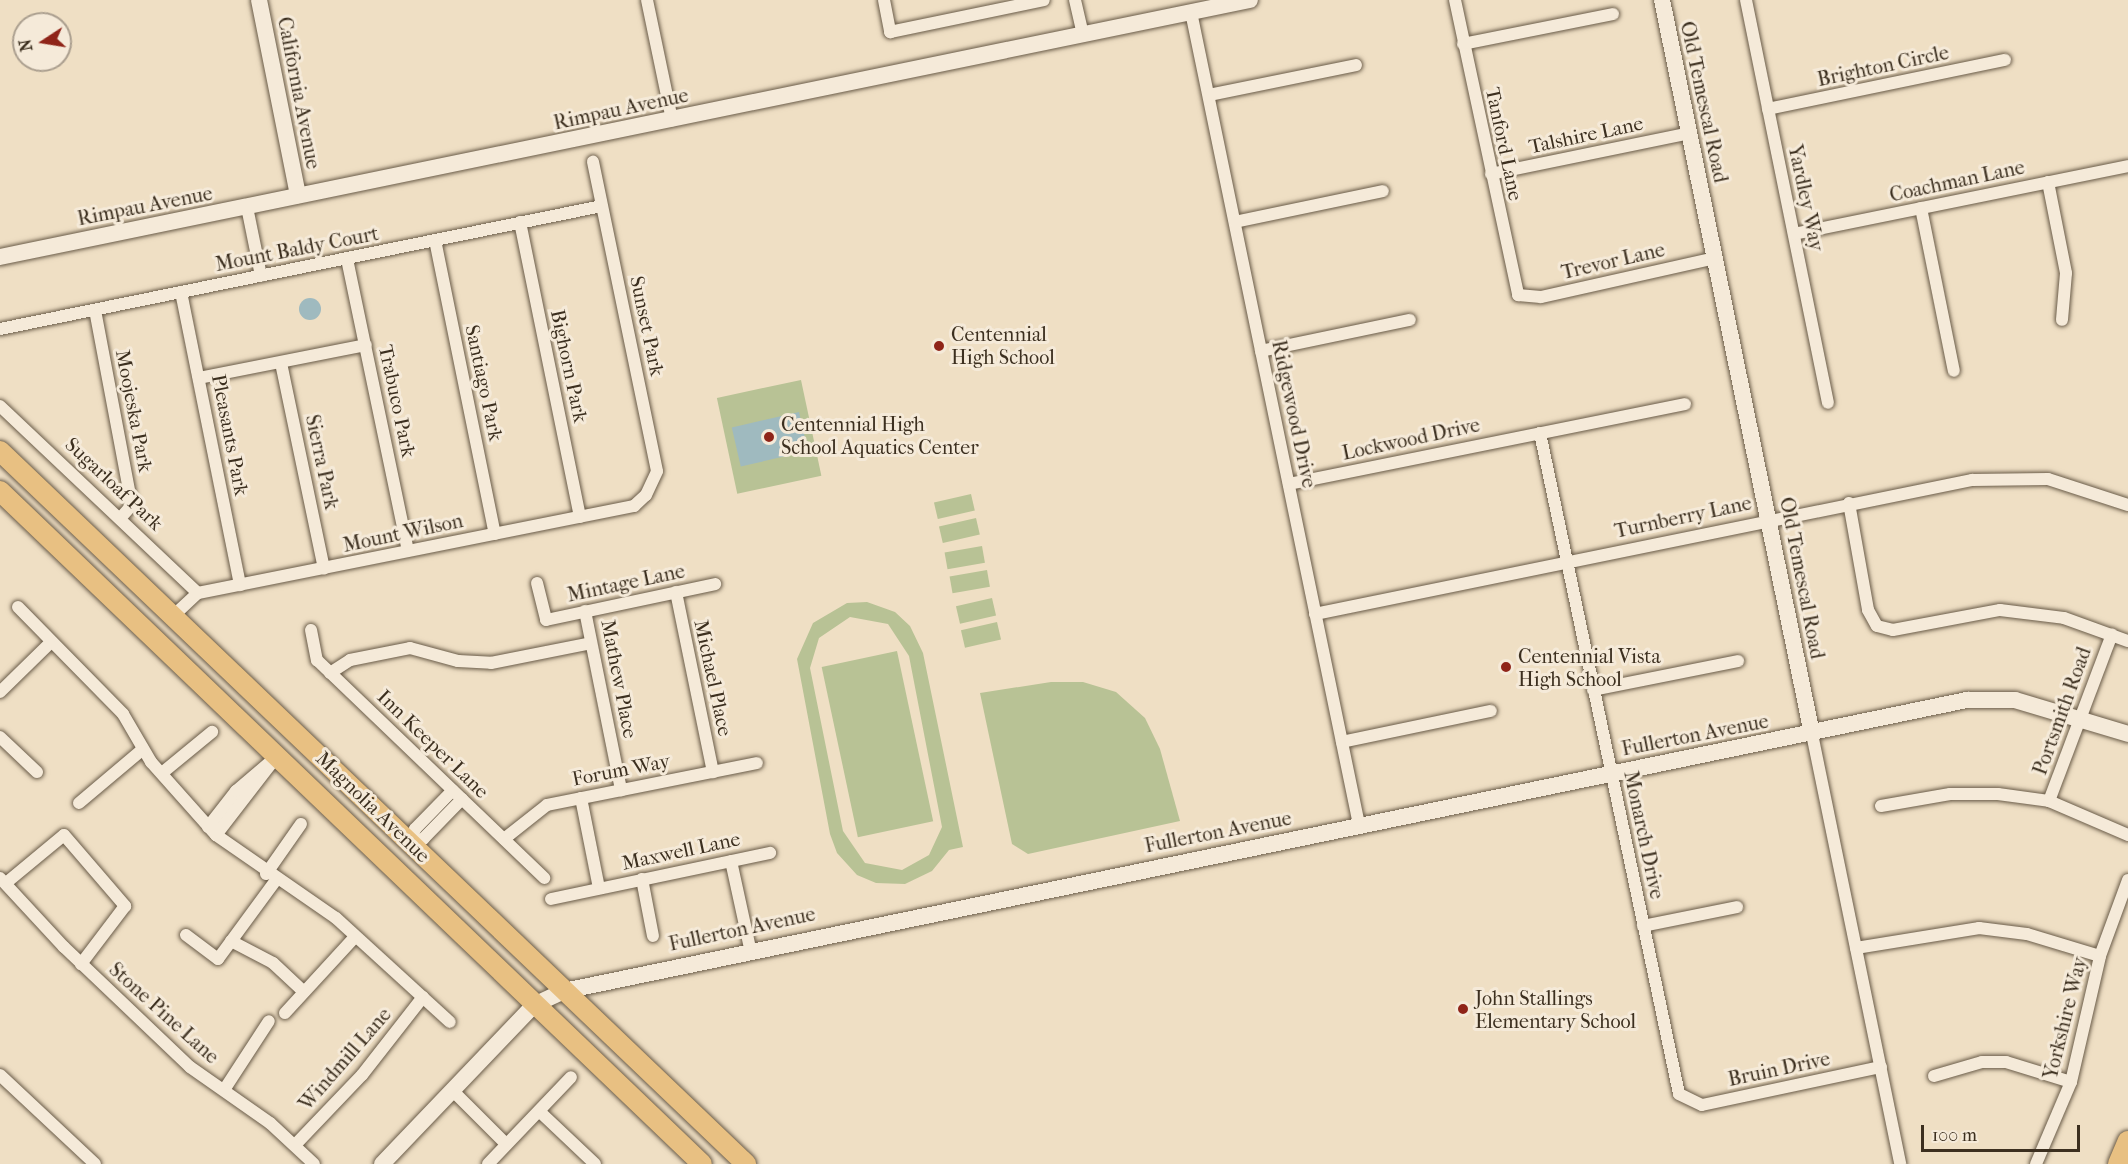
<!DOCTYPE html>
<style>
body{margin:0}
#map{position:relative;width:2128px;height:1164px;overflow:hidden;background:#efdfc4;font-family:"IM FELL French Canon",serif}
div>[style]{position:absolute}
.green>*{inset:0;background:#b8c295;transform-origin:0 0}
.water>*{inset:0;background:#9fbabf;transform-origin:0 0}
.round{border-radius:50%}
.roads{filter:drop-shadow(0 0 2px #695b48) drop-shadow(0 0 2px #695b48)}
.street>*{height:12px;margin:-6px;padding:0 6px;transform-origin:6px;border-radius:6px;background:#f5ead9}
.secondary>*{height:16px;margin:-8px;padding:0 8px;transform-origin:8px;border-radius:8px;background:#f5ead9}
.primary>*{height:20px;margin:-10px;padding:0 10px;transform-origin:10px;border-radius:10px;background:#e8c082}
.dots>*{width:16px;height:16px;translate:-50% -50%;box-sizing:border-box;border:3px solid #f5ead9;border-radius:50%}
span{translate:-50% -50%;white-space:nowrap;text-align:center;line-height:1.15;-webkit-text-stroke:6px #f5ead9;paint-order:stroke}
.street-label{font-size:20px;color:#3c2f1f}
.poi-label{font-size:20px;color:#3c2f1f}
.left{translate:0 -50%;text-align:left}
.north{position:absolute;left:12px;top:12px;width:60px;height:60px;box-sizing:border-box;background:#f5ead9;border:2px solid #ab9f8f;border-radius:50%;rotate:258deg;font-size:16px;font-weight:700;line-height:24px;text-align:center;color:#3c2f1f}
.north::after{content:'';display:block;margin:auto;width:21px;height:27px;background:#8f2418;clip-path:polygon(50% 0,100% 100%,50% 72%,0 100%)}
.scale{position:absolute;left:1921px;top:1125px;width:159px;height:27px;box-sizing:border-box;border:3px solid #3c2f1f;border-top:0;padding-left:8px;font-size:18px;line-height:21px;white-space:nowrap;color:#3c2f1f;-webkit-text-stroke:4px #f5ead9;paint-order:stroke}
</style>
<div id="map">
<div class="green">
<i style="left:801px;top:380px;width:98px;height:86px;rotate:78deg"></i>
<i style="left:971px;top:494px;width:17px;height:38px;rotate:77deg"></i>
<i style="left:976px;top:518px;width:17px;height:38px;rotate:77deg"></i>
<i style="left:982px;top:546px;width:17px;height:38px;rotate:80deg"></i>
<i style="left:987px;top:570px;width:17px;height:38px;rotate:80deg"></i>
<i style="left:992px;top:598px;width:18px;height:37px;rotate:77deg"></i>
<i style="clip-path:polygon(evenodd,847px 603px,867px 602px,895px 612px,910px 626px,923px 653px,963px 847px,949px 850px,932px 871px,905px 884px,876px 883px,857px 875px,837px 853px,830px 834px,797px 659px,813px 623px,847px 603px,850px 617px,888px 624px,909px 656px,942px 827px,929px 855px,902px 870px,865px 863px,843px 831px,810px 668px,819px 638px,850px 617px)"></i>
<i style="left:997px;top:622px;width:18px;height:37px;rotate:77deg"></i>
<i style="left:897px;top:651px;width:174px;height:77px;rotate:78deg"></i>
<i style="clip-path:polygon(1051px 682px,1083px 682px,1116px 692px,1145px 718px,1160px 749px,1180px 821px,1028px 854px,1012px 844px,980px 693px)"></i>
</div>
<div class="water">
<i class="round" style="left:299px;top:298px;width:22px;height:22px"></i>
<i style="left:799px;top:412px;width:40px;height:69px;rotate:77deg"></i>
</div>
<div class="roads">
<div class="street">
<i style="left:647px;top:0;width:123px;rotate:78.2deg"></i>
<i style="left:884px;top:0;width:33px;rotate:79deg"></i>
<i style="left:890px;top:32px;width:157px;rotate:-11.7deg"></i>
<i style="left:1075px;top:0;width:36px;rotate:77deg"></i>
<i style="left:1455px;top:0;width:302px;rotate:77.9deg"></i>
<i style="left:1518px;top:295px;width:23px;rotate:5deg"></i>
<i style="left:1541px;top:297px;width:179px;rotate:-12.6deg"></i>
<i style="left:1746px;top:0;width:411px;rotate:78.5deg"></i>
<i style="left:1191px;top:12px;width:830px;rotate:78.32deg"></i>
<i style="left:1463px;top:44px;width:153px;rotate:-11.3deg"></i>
<i style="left:1209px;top:95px;width:150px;rotate:-11.5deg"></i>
<i style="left:1768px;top:109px;width:242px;rotate:-11.7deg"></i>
<i style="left:1491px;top:174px;width:203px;rotate:-11.6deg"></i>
<i style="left:2048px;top:182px;width:93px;rotate:78.8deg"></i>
<i style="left:2066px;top:273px;width:47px;rotate:94.9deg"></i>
<i style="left:247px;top:207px;width:70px;rotate:78.5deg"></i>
<i style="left:1921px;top:208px;width:166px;rotate:78.6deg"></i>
<i style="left:520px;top:222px;width:301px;rotate:78.5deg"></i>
<i style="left:1235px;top:222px;width:151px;rotate:-11.8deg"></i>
<i style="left:1794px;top:234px;width:341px;rotate:-11.5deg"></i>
<i style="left:435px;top:240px;width:300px;rotate:78.5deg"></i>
<i style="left:347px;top:259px;width:298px;rotate:78.2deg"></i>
<i style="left:181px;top:292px;width:299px;rotate:78.6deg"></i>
<i style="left:95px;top:310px;width:198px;rotate:79.3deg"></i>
<i style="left:132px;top:505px;width:15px;rotate:132deg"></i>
<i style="left:0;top:329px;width:614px;rotate:-11.55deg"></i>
<i style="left:1261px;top:351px;width:152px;rotate:-11.8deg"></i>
<i style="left:281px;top:363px;width:210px;rotate:78.2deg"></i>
<i style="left:199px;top:378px;width:170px;rotate:-11.2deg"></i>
<i style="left:0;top:406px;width:272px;rotate:43.4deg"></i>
<i style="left:1540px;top:433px;width:675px;rotate:78.12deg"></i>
<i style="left:1679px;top:1094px;width:25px;rotate:26deg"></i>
<i style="left:1702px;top:1105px;width:183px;rotate:-12deg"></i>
<i style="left:1289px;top:484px;width:404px;rotate:-11.4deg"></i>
<i style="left:1849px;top:503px;width:109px;rotate:79.9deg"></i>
<i style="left:1868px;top:610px;width:18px;rotate:61deg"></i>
<i style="left:1877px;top:626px;width:16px;rotate:14deg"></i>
<i style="left:1893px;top:630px;width:109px;rotate:-10.6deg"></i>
<i style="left:2000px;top:610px;width:64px;rotate:7.1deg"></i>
<i style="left:2064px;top:618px;width:68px;rotate:19.8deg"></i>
<i style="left:537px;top:583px;width:38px;rotate:76deg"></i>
<i style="left:546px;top:620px;width:173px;rotate:-12deg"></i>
<i style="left:676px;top:592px;width:184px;rotate:78.4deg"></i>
<i style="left:18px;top:607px;width:150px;rotate:45.5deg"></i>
<i style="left:123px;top:714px;width:56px;rotate:59.7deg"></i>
<i style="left:151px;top:762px;width:98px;rotate:48.3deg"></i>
<i style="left:216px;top:835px;width:146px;rotate:34.7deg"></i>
<i style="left:336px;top:918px;width:154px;rotate:42.4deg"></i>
<i style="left:585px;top:611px;width:183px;rotate:78.6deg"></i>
<i style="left:1315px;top:614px;width:671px;rotate:-11.53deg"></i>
<i style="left:1972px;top:480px;width:76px;rotate:-0.8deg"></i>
<i style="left:2048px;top:479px;width:84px;rotate:18deg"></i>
<i style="left:172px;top:617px;width:35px;rotate:-43deg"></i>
<i style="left:198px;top:593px;width:445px;rotate:-11.3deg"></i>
<i style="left:634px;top:506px;width:16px;rotate:-43deg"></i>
<i style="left:646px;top:495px;width:26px;rotate:-65deg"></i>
<i style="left:657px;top:471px;width:316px;rotate:-101.7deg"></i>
<i style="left:311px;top:630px;width:31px;rotate:79deg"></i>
<i style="left:317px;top:660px;width:315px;rotate:43.8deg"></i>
<i style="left:330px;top:673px;width:24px;rotate:-33deg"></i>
<i style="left:350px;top:660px;width:61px;rotate:-11.3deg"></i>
<i style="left:410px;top:648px;width:50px;rotate:15.2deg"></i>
<i style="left:458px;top:661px;width:33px;rotate:3deg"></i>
<i style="left:491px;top:663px;width:102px;rotate:-11.3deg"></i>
<i style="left:1593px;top:690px;width:148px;rotate:-11.3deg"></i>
<i style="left:0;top:692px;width:69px;rotate:-44.4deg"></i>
<i style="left:1812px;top:734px;width:439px;rotate:78.4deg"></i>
<i style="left:0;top:737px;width:51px;rotate:43.4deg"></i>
<i style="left:1342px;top:742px;width:152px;rotate:-11.8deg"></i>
<i style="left:162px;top:773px;width:65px;rotate:-39.4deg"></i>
<i style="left:581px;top:798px;width:92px;rotate:78.7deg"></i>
<i style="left:2049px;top:801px;width:178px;rotate:-69.3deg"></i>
<i style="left:79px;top:803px;width:82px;rotate:-40.1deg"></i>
<i style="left:1881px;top:806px;width:70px;rotate:-9.9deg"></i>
<i style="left:1950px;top:794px;width:48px"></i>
<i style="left:1998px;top:794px;width:51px;rotate:7.8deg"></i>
<i style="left:2049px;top:801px;width:86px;rotate:23.3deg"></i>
<i style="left:208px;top:827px;width:46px;rotate:-52.1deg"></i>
<i style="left:236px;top:791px;width:52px;rotate:-40.4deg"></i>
<i style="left:216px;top:835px;width:100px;rotate:-52.3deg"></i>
<i style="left:504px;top:839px;width:55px;rotate:-38.3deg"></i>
<i style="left:547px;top:805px;width:214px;rotate:-11.3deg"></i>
<i style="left:410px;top:843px;width:14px;rotate:-17deg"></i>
<i style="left:423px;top:839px;width:56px;rotate:-45.7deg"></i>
<i style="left:410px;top:843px;width:15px;rotate:-70deg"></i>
<i style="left:415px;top:829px;width:54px;rotate:-45.7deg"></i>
<i style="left:731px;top:861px;width:89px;rotate:77.7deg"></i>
<i style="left:266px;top:874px;width:61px;rotate:-55deg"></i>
<i style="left:0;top:878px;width:94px;rotate:47.2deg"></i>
<i style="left:64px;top:947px;width:174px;rotate:43.6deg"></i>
<i style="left:190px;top:1067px;width:98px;rotate:35deg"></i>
<i style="left:270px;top:1123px;width:60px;rotate:43deg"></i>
<i style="left:642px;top:879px;width:58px;rotate:79.1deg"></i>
<i style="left:6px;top:883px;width:75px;rotate:-39.6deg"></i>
<i style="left:64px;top:835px;width:94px;rotate:49.3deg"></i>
<i style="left:125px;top:906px;width:73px;rotate:127.2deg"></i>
<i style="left:551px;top:899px;width:224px;rotate:-11.9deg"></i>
<i style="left:1643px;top:926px;width:96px;rotate:-11.4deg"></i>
<i style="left:186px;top:935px;width:40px;rotate:37deg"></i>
<i style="left:218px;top:959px;width:98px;rotate:-53.7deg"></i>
<i style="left:231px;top:941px;width:47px;rotate:27.6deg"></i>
<i style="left:273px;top:963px;width:42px;rotate:43.1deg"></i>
<i style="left:1856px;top:948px;width:125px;rotate:-9.2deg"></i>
<i style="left:1979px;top:928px;width:48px;rotate:7.1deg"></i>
<i style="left:2027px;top:934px;width:76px;rotate:16.8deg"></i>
<i style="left:285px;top:1013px;width:103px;rotate:-47.4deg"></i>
<i style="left:0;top:1075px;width:130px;rotate:43.1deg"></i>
<i style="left:1934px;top:1076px;width:50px;rotate:-16.3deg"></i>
<i style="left:1982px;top:1062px;width:24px"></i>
<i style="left:2006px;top:1062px;width:68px;rotate:17.1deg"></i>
<i style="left:224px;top:1090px;width:82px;rotate:-56.9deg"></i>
<i style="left:453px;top:1091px;width:75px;rotate:45deg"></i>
<i style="left:539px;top:1111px;width:77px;rotate:43.4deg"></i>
<i style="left:295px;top:1145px;width:97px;rotate:-46.3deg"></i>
<i style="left:362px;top:1075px;width:99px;rotate:-52deg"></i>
<i style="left:488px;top:1164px;width:120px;rotate:-46.3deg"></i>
<i style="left:2036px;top:1164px;width:89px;rotate:-66.9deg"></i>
<i style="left:2071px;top:1082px;width:129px;rotate:-77deg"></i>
<i style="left:2100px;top:956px;width:81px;rotate:-69.8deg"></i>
</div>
<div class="secondary">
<i style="left:259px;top:0;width:199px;rotate:78.7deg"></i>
<i style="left:1662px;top:0;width:749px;rotate:78.45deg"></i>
<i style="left:0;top:257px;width:1276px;rotate:-11.62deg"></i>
<i style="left:382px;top:1164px;width:220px;rotate:-46.3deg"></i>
<i style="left:534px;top:1005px;width:33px;rotate:-25deg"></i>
<i style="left:564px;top:991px;width:1433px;rotate:-11.72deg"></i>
<i style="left:1967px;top:700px;width:48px"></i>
<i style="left:2015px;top:700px;width:118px;rotate:16.7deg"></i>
</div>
<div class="primary">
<i style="left:0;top:451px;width:1032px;rotate:43.7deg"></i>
<i style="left:0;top:491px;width:972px;rotate:43.79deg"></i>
<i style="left:2118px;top:1164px;width:25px;rotate:-67deg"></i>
</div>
</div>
<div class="dots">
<i style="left:939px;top:346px;background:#8f2418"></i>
<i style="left:769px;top:437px;background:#8f2418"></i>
<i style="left:1506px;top:667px;background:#8f2418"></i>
<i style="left:1463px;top:1009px;background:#8f2418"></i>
</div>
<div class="street-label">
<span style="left:1883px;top:66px;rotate:-12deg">Brighton Circle</span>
<span style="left:299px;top:93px;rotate:79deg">California Avenue</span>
<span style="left:1704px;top:102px;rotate:78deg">Old Temescal Road</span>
<span style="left:621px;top:109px;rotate:-12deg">Rimpau Avenue</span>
<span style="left:1586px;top:135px;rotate:-12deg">Talshire Lane</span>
<span style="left:1504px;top:144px;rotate:78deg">Tanford Lane</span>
<span style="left:1957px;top:181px;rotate:-12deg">Coachman Lane</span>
<span style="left:1806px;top:198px;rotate:78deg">Yardley Way</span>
<span style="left:145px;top:206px;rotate:-11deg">Rimpau Avenue</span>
<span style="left:297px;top:249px;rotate:-11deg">Mount Baldy Court</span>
<span style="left:1613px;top:261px;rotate:-13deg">Trevor Lane</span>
<span style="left:647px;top:326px;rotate:78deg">Sunset Park</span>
<span style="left:569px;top:366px;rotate:78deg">Bighorn Park</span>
<span style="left:484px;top:383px;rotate:78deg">Santiago Park</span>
<span style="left:397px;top:401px;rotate:78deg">Trabuco Park</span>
<span style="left:134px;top:411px;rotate:79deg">Moojeska Park</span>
<span style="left:1294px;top:414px;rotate:78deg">Ridgewood Drive</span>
<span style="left:230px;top:435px;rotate:79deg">Pleasants Park</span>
<span style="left:1411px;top:439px;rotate:-12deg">Lockwood Drive</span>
<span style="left:322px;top:462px;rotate:78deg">Sierra Park</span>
<span style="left:114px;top:484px;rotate:43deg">Sugarloaf Park</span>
<span style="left:1683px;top:517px;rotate:-12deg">Turnberry Lane</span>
<span style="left:403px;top:533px;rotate:-12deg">Mount Wilson</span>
<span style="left:1802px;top:578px;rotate:79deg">Old Temescal Road</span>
<span style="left:626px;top:583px;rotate:-12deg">Mintage Lane</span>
<span style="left:713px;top:678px;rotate:78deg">Michael Place</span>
<span style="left:619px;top:679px;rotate:79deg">Mathew Place</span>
<span style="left:2062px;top:711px;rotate:-70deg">Portsmith Road</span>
<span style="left:1695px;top:735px;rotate:-11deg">Fullerton Avenue</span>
<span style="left:433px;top:744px;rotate:44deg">Inn Keeper Lane</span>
<span style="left:621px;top:770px;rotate:-11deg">Forum Way</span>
<span style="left:373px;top:807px;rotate:44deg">Magnolia Avenue</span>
<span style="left:1218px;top:832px;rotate:-11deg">Fullerton Avenue</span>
<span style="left:1644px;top:835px;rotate:78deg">Monarch Drive</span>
<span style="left:681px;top:851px;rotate:-12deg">Maxwell Lane</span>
<span style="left:742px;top:929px;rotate:-12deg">Fullerton Avenue</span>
<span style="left:164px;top:1013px;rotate:42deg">Stone Pine Lane</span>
<span style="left:2065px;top:1018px;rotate:-76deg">Yorkshire Way</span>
<span style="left:345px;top:1059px;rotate:-49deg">Windmill Lane</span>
<span style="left:1779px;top:1069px;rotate:-12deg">Bruin Drive</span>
</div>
<div class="poi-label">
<span class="left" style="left:951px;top:346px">Centennial<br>High School</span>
<span class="left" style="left:781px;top:436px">Centennial High<br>School Aquatics Center</span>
<span class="left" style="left:1518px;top:668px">Centennial Vista<br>High School</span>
<span class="left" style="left:1475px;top:1010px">John Stallings<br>Elementary School</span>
</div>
<div class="north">N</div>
<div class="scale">100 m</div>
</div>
